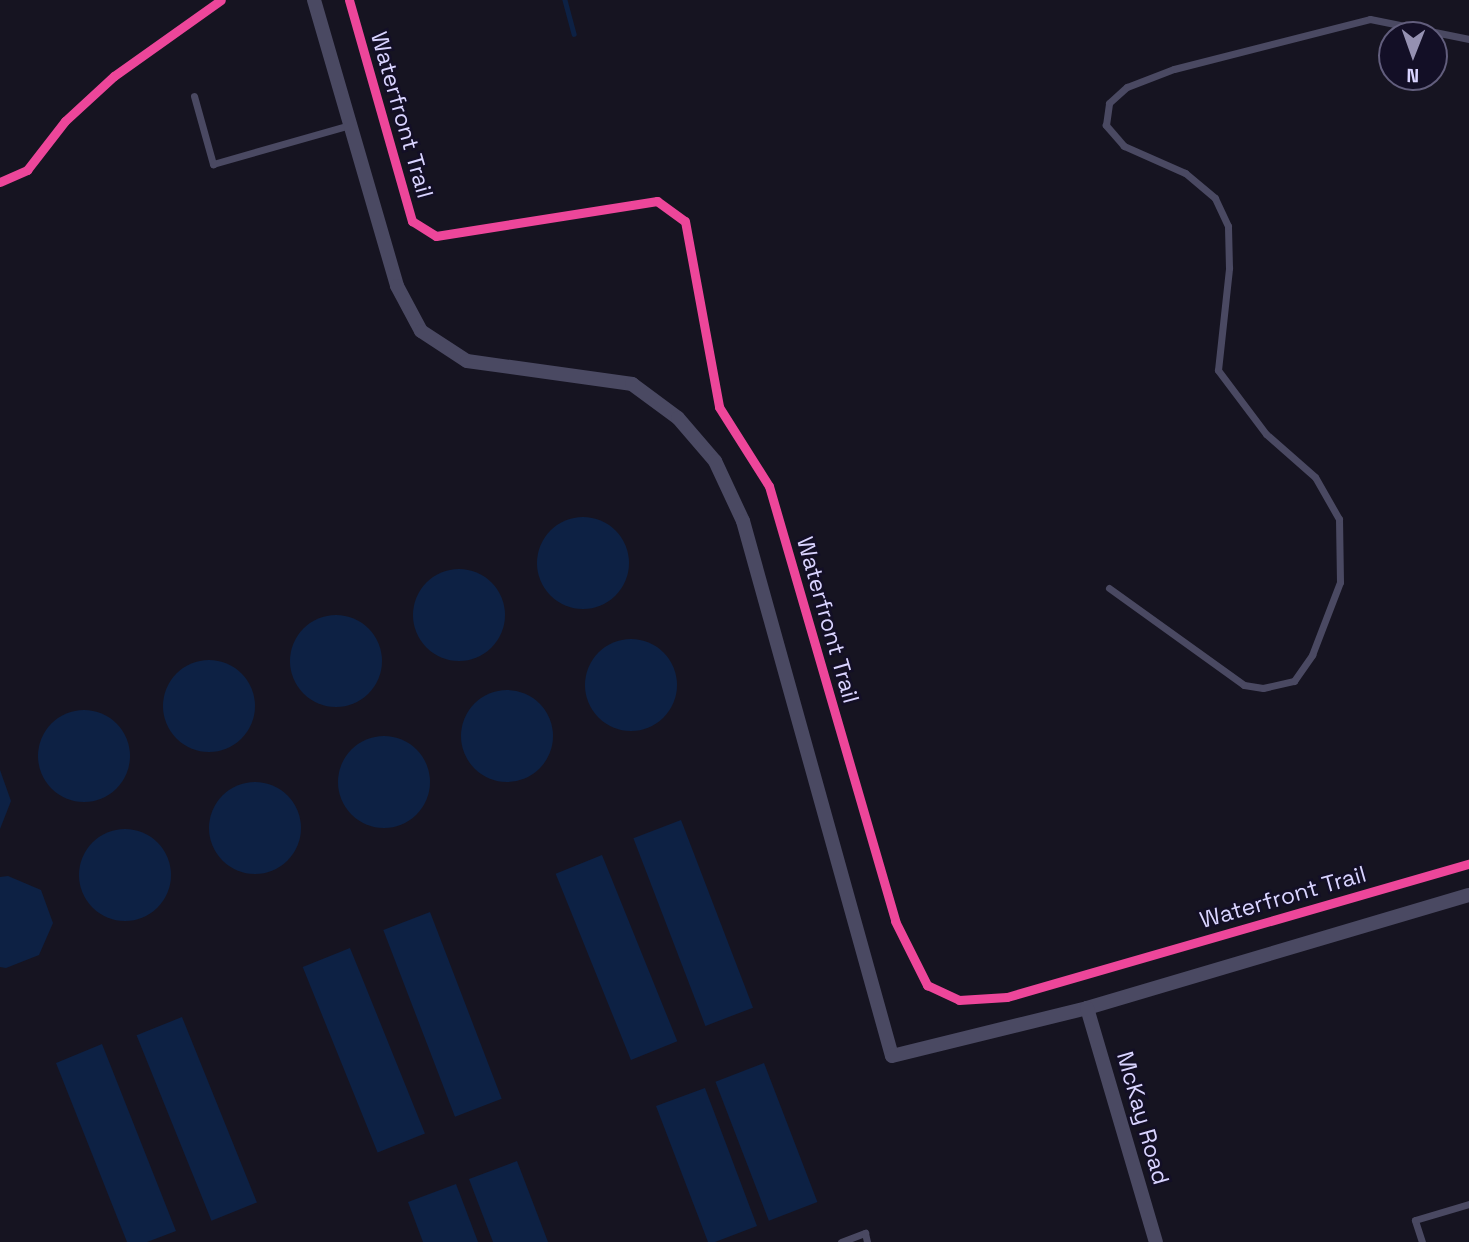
<!DOCTYPE html>
<style>
body{margin:0}
#map{position:relative;width:1469px;height:1242px;overflow:hidden;background:#161421;font-family:"Space Grotesk",sans-serif}
div>[style]{position:absolute}
.water>*{inset:0;background:#0d2144;transform-origin:0 0}
.round{border-radius:50%}
.stream>*{height:4.5px;margin:-2.25px;padding:0 2.25px;transform-origin:2.25px;border-radius:2.25px;background:#0d2144}
.lane>*{height:7px;margin:-3.5px;padding:0 3.5px;transform-origin:3.5px;border-radius:3.5px;background:#4a4962}
.street>*{height:14px;margin:-7px;padding:0 7px;transform-origin:7px;border-radius:7px;background:#4a4962}
.cycleway>*{height:9px;margin:-4.5px;padding:0 4.5px;transform-origin:4.5px;border-radius:4.5px;background:#ed469a}
span{translate:-50% -50%;white-space:nowrap;text-align:center;line-height:1.15;-webkit-text-stroke:5px #130f26;paint-order:stroke}
.street-label{font-size:23px;color:#d9d4ff}
.north{position:absolute;left:1378px;top:21px;width:70px;height:70px;box-sizing:border-box;background:#130f26;border:2px solid #625e7d;border-radius:50%;rotate:181deg;font-size:19px;font-weight:700;line-height:28px;text-align:center;color:#d9d4ff}
.north::after{content:'';display:block;margin:auto;width:24px;height:32px;background:#9591b1;clip-path:polygon(50% 0,100% 100%,50% 72%,0 100%)}
</style>
<div id="map">
<div class="water">
<i class="round" style="left:537px;top:517px;width:92px;height:92px"></i>
<i class="round" style="left:413px;top:569px;width:92px;height:92px"></i>
<i class="round" style="left:290px;top:615px;width:92px;height:92px"></i>
<i class="round" style="left:585px;top:639px;width:92px;height:92px"></i>
<i class="round" style="left:163px;top:660px;width:92px;height:92px"></i>
<i class="round" style="left:461px;top:690px;width:92px;height:92px"></i>
<i class="round" style="left:38px;top:710px;width:92px;height:92px"></i>
<i class="round" style="left:338px;top:736px;width:92px;height:92px"></i>
<i style="clip-path:polygon(0 770px,11px 801px,0 829px)"></i>
<i class="round" style="left:209px;top:782px;width:92px;height:92px"></i>
<i style="left:681px;top:820px;width:201px;height:51px;rotate:69deg"></i>
<i class="round" style="left:79px;top:829px;width:92px;height:92px"></i>
<i style="left:602px;top:855px;width:201px;height:50px;rotate:68deg"></i>
<i style="clip-path:polygon(8px 876px,41px 890px,53px 923px,39px 955px,6px 968px,0 967px,0 877px)"></i>
<i style="left:430px;top:912px;width:200px;height:50px;rotate:69deg"></i>
<i style="left:350px;top:948px;width:200px;height:51px;rotate:68deg"></i>
<i style="left:182px;top:1017px;width:200px;height:49px;rotate:68deg"></i>
<i style="clip-path:polygon(102px 1044px,176px 1231px,147px 1242px,127px 1242px,56px 1063px)"></i>
<i style="left:764px;top:1063px;width:149px;height:52px;rotate:69deg"></i>
<i style="clip-path:polygon(705px 1088px,757px 1226px,715px 1242px,708px 1242px,656px 1106px)"></i>
<i style="clip-path:polygon(517px 1161px,548px 1242px,493px 1242px,469px 1179px)"></i>
<i style="clip-path:polygon(456px 1184px,478px 1242px,423px 1242px,408px 1202px)"></i>
</div>
<div class="stream">
<i style="left:565px;top:0;width:35px;rotate:75deg"></i>
</div>
<div class="lane">
<i style="left:194px;top:96px;width:71px;rotate:74.4deg"></i>
<i style="left:213px;top:164px;width:142px;rotate:-15.9deg"></i>
<i style="left:1109px;top:588px;width:166px;rotate:35.7deg"></i>
<i style="left:1244px;top:685px;width:19px;rotate:9deg"></i>
<i style="left:1263px;top:688px;width:32px;rotate:-13deg"></i>
<i style="left:1294px;top:681px;width:32px;rotate:-55deg"></i>
<i style="left:1312px;top:655px;width:78px;rotate:-69deg"></i>
<i style="left:1340px;top:582px;width:63px;rotate:-90.9deg"></i>
<i style="left:1339px;top:519px;width:48px;rotate:-119.7deg"></i>
<i style="left:1315px;top:477px;width:65px;rotate:-138.7deg"></i>
<i style="left:1266px;top:434px;width:80px;rotate:-126.9deg"></i>
<i style="left:1218px;top:370px;width:103px;rotate:-83.8deg"></i>
<i style="left:1229px;top:268px;width:42px;rotate:-91.4deg"></i>
<i style="left:1228px;top:226px;width:31px;rotate:-115deg"></i>
<i style="left:1215px;top:198px;width:39px;rotate:-140deg"></i>
<i style="left:1185px;top:173px;width:67px;rotate:-156.1deg"></i>
<i style="left:1124px;top:146px;width:28px;rotate:-131deg"></i>
<i style="left:1106px;top:125px;width:22px;rotate:-82deg"></i>
<i style="left:1109px;top:103px;width:24px;rotate:-42deg"></i>
<i style="left:1127px;top:87px;width:50px;rotate:-21deg"></i>
<i style="left:1174px;top:69px;width:202px;rotate:-14.3deg"></i>
<i style="left:1370px;top:19px;width:101px;rotate:11.4deg"></i>
<i style="left:841px;top:1242px;width:26px;rotate:-21deg"></i>
<i style="left:865px;top:1233px;width:9px;rotate:77deg"></i>
<i style="left:1422px;top:1242px;width:23px;rotate:-108deg"></i>
<i style="left:1415px;top:1220px;width:56px;rotate:-16.5deg"></i>
</div>
<div class="street">
<i style="left:314px;top:0;width:298px;rotate:73.8deg"></i>
<i style="left:397px;top:286px;width:51px;rotate:61.9deg"></i>
<i style="left:421px;top:331px;width:55px;rotate:33.1deg"></i>
<i style="left:467px;top:361px;width:167px;rotate:7.9deg"></i>
<i style="left:632px;top:384px;width:57px;rotate:36.5deg"></i>
<i style="left:678px;top:418px;width:57px;rotate:49.3deg"></i>
<i style="left:715px;top:461px;width:66px;rotate:65deg"></i>
<i style="left:743px;top:521px;width:555px;rotate:74.44deg"></i>
<i style="left:892px;top:1056px;width:201px;rotate:-13.8deg"></i>
<i style="left:1087px;top:1008px;width:398px;rotate:-16.5deg"></i>
<i style="left:1087px;top:1008px;width:244px;rotate:73.6deg"></i>
</div>
<div class="cycleway">
<i style="left:349px;top:0;width:230px;rotate:74.1deg"></i>
<i style="left:412px;top:221px;width:28px;rotate:32deg"></i>
<i style="left:436px;top:236px;width:224px;rotate:-9deg"></i>
<i style="left:657px;top:201px;width:34px;rotate:36deg"></i>
<i style="left:685px;top:221px;width:189px;rotate:79.6deg"></i>
<i style="left:719px;top:407px;width:93px;rotate:57.7deg"></i>
<i style="left:769px;top:486px;width:453px;rotate:73.8deg"></i>
<i style="left:895px;top:921px;width:72px;rotate:63.4deg"></i>
<i style="left:927px;top:985px;width:35px;rotate:25deg"></i>
<i style="left:959px;top:1000px;width:48px;rotate:-3.6deg"></i>
<i style="left:1007px;top:997px;width:481px;rotate:-16.1deg"></i>
<i style="left:0;top:182px;width:30px;rotate:-24deg"></i>
<i style="left:27px;top:170px;width:62px;rotate:-52.2deg"></i>
<i style="left:65px;top:121px;width:67px;rotate:-42.6deg"></i>
<i style="left:114px;top:76px;width:131px;rotate:-35.4deg"></i>
</div>
<div class="street-label">
<span style="left:402px;top:115px;rotate:74deg">Waterfront Trail</span>
<span style="left:828px;top:620px;rotate:74deg">Waterfront Trail</span>
<span style="left:1283px;top:897px;rotate:-16deg">Waterfront Trail</span>
<span style="left:1143px;top:1118px;rotate:74deg">McKay Road</span>
</div>
<div class="north">N</div>
</div>
